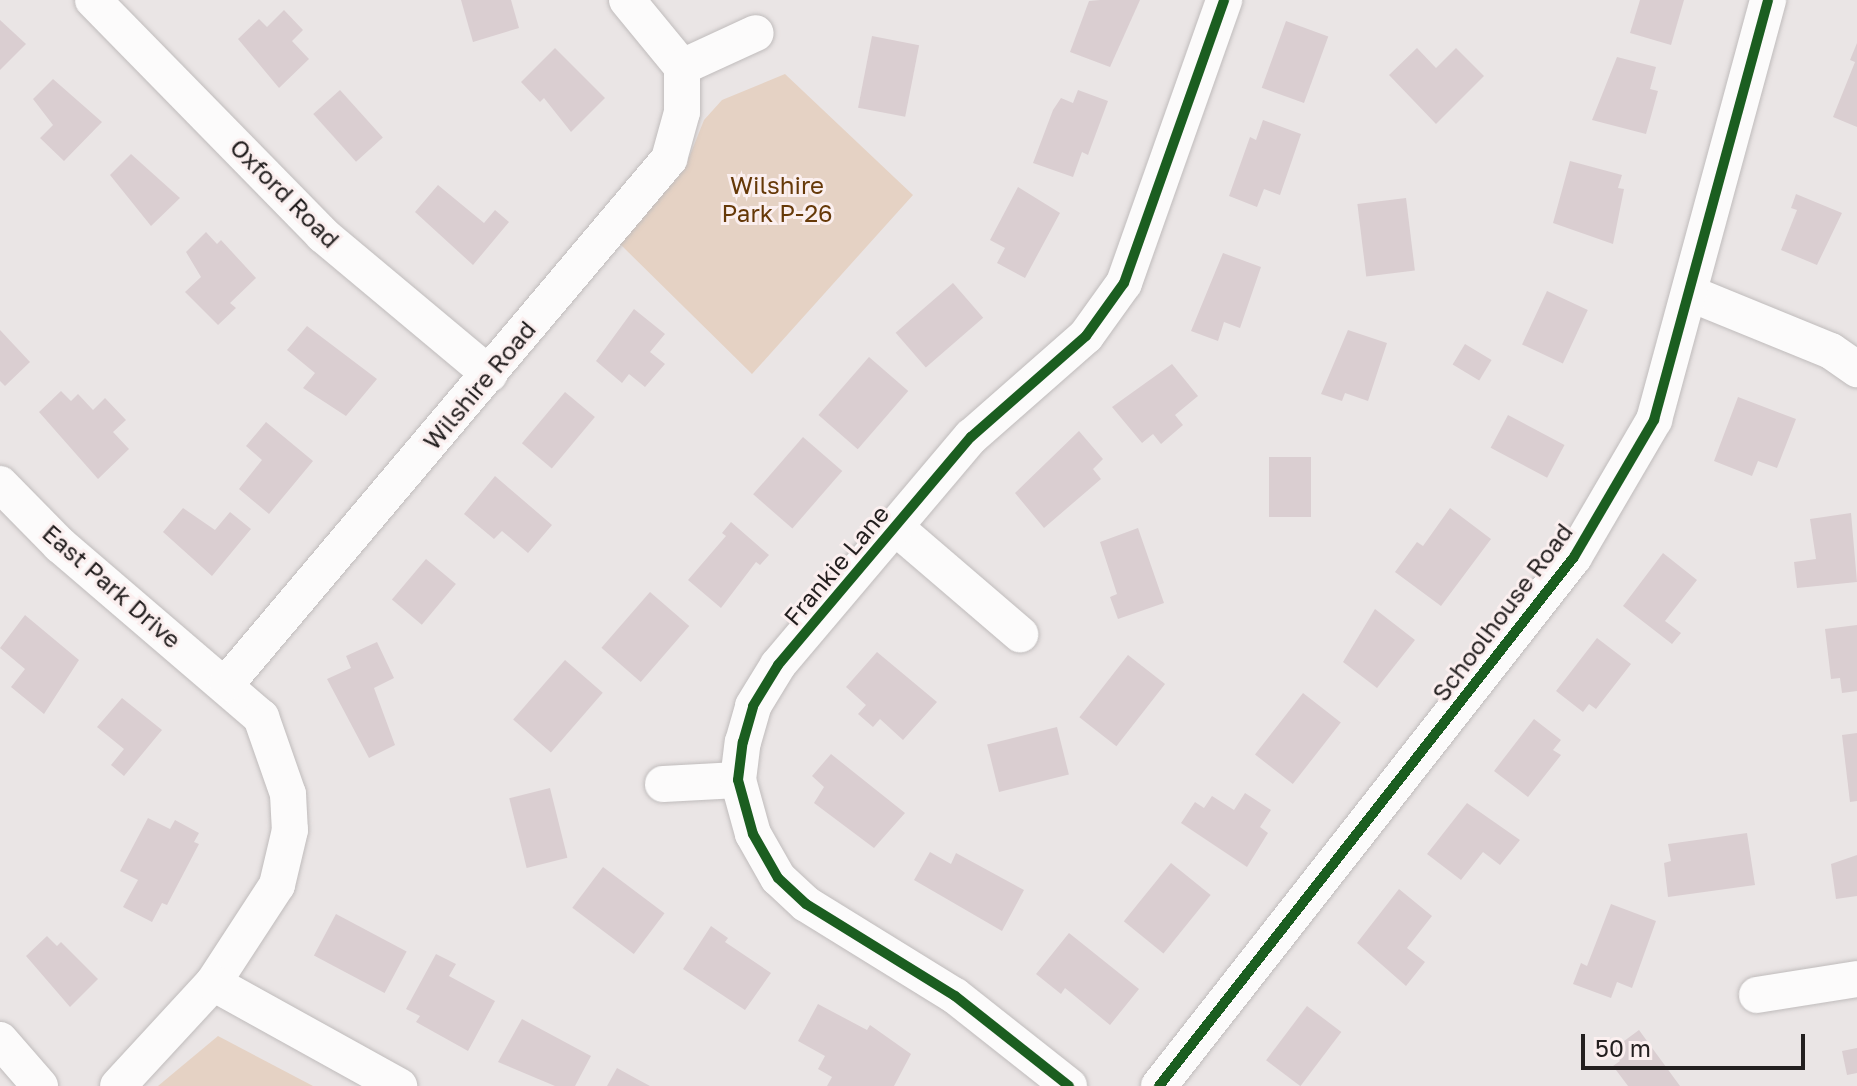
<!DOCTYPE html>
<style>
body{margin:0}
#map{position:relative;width:1857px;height:1086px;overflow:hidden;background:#eae5e5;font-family:"Golos Text",sans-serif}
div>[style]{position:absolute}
.green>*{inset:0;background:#e5d2c4}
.building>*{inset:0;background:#daced1;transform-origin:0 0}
.roads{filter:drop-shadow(0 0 2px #c0bcbc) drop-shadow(0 0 2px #c0bcbc)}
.minor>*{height:36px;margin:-18px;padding:0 18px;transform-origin:18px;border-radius:18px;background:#fcfbfb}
.cycleway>*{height:10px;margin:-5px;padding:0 5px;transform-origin:5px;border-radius:5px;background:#1b5e20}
span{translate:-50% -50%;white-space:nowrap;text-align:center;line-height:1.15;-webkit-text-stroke:6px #fbefef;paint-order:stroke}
.park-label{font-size:24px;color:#663908}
.street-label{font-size:24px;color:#231f1f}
.scale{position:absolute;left:1581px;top:1034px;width:224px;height:36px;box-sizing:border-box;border:4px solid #231f1f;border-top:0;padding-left:10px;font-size:24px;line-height:28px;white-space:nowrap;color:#231f1f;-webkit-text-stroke:6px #fbefef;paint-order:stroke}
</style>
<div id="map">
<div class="green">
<i style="clip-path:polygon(785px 74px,913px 195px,752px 374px,620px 244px,684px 170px,704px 120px,722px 100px)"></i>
<i style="clip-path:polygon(218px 1036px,313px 1086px,158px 1086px)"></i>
</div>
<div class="building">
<i style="clip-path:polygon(461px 0,511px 0,519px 28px,473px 42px)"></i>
<i style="clip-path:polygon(1100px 0,1140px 0,1110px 67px,1070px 52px,1089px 1px)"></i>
<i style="clip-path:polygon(1640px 0,1684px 0,1671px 45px,1630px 33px)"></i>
<i style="clip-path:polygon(284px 10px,303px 30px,292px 41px,309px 59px,279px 88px,238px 39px,259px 19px,267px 27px)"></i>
<i style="clip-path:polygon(0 20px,26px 44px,0 70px)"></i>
<i style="left:1286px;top:21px;width:45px;height:71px;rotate:20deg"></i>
<i style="left:872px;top:36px;width:48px;height:73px;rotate:11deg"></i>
<i style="clip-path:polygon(1857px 43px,1857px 127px,1833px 117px,1855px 62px,1850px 60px)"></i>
<i style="clip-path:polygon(555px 48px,605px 98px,571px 132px,544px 98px,540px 102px,521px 82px)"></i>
<i style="clip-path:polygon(1417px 48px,1436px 68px,1456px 48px,1484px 76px,1436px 124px,1389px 75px)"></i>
<i style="clip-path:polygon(1617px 57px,1656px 67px,1650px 89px,1658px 91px,1646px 134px,1592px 120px)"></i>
<i style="clip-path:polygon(53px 79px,102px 122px,64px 161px,40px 138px,53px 125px,33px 99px)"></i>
<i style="left:340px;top:90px;width:64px;height:36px;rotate:48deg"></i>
<i style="clip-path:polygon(1078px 90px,1108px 101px,1088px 155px,1082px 152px,1073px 177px,1033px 163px,1053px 110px,1061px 98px,1073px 103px)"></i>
<i style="clip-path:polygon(1263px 120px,1301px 134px,1280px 195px,1264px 189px,1257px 207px,1229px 196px,1250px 137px,1256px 140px)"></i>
<i style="clip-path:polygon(131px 154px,180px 198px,151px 226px,110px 175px)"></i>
<i style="clip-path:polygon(1570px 161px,1622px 175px,1618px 188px,1624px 189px,1613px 244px,1553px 223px)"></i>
<i style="clip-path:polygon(438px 185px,484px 223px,495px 210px,509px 222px,473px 265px,415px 212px)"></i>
<i style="clip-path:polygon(1018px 187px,1060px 213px,1025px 278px,997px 263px,1005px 248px,990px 240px)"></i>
<i style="clip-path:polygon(1796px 194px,1842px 213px,1817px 265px,1781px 250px,1797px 210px,1791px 208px)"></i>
<i style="left:1406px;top:198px;width:73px;height:49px;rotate:83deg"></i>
<i style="clip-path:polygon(206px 232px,217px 244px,221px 240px,256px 278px,230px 303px,236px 308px,218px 325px,185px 292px,201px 277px,186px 252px)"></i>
<i style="clip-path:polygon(1223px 253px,1261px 267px,1240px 328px,1224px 322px,1218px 341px,1191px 331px)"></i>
<i style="left:953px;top:283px;width:46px;height:76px;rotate:49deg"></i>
<i style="left:1547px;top:291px;width:45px;height:59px;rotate:25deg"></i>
<i style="clip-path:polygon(634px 309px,665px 334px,650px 352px,665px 364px,645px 387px,629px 374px,622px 383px,596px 361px)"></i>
<i style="clip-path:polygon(307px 326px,377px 379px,346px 416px,303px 388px,315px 373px,287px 350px)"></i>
<i style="clip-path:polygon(0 330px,30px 362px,5px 386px,0 381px)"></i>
<i style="clip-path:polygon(1348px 330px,1387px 343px,1368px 401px,1345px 393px,1342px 401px,1321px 394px)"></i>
<i style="left:1465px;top:344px;width:31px;height:24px;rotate:31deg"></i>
<i style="left:869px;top:357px;width:52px;height:77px;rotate:41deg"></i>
<i style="clip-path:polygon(1172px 364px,1198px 396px,1175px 415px,1183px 425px,1161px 444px,1153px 434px,1142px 443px,1112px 407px)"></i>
<i style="clip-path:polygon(61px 391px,71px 401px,78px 394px,93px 410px,105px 398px,126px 420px,113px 432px,129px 449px,98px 479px,39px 412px)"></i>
<i style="left:565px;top:392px;width:39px;height:67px;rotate:40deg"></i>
<i style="clip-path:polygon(1738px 397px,1796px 419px,1777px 468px,1758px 461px,1752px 476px,1714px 461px)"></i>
<i style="left:1508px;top:415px;width:64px;height:37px;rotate:28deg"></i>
<i style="clip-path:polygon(266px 422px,313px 461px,269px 514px,239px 489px,262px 460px,246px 446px)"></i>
<i style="clip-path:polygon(1079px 431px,1103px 459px,1093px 469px,1101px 479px,1044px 528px,1015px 493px)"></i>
<i style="left:803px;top:437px;width:52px;height:76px;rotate:41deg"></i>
<i style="left:1311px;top:457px;width:60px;height:42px;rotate:90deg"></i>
<i style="clip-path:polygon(495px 476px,552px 525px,528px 553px,502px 531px,494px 539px,464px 514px)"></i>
<i style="clip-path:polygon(183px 508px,215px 530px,230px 512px,251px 529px,212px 576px,163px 532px)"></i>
<i style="clip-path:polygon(1450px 508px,1491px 539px,1441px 606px,1395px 572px,1417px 542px,1423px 546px)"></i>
<i style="clip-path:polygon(1851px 513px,1857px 582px,1797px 588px,1794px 562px,1816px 559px,1810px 519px)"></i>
<i style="clip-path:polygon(731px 522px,769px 555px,760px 565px,756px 562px,721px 608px,688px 580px,726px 536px,722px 533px)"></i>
<i style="clip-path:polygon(1138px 528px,1164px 603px,1118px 619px,1110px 597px,1117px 594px,1100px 542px)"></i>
<i style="clip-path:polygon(1663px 553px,1697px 580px,1665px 621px,1681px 633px,1672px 644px,1623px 606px)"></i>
<i style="left:426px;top:559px;width:39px;height:53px;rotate:40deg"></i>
<i style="left:650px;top:592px;width:52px;height:74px;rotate:41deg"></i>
<i style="clip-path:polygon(1375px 609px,1415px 640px,1377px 688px,1343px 662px)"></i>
<i style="clip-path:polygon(25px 615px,79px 660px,44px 714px,11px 687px,25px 669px,0 648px)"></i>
<i style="clip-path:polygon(1857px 625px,1857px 691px,1842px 693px,1840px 678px,1831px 679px,1825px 629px)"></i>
<i style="clip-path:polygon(1597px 638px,1631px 664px,1596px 709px,1589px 704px,1583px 712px,1556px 691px)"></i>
<i style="clip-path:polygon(377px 642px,394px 678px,374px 688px,395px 745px,369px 758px,327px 679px,351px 668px,346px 656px)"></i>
<i style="clip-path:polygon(877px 652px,937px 702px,903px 740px,880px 719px,873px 727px,858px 714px,866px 705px,846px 687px)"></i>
<i style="left:1128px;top:655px;width:47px;height:79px;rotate:38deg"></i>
<i style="left:565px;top:660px;width:50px;height:79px;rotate:41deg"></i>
<i style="left:1303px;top:693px;width:48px;height:78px;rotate:38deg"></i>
<i style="clip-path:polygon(122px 698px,162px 730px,124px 776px,111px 765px,124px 749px,97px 727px)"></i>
<i style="clip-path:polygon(1534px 719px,1561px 740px,1553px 750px,1561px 755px,1528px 797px,1494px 771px)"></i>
<i style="left:1057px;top:727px;width:49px;height:72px;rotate:76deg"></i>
<i style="clip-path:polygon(1857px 733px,1857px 801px,1850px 802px,1842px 735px)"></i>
<i style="clip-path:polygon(831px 754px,905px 813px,874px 848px,814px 803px,824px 787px,812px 776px)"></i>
<i style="left:550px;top:788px;width:72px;height:42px;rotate:76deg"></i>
<i style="clip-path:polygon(1245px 793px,1271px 810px,1260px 827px,1268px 833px,1247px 867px,1181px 823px,1195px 802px,1204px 808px,1212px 796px,1234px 810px)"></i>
<i style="clip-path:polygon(1467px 803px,1520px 840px,1500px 865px,1483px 852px,1461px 880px,1427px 854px)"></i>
<i style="clip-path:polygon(148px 818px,170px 829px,175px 820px,199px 833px,194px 842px,199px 844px,167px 905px,162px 903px,152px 922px,123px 907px,138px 880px,120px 871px)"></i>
<i style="clip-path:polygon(1747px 833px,1755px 885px,1668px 897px,1664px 863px,1671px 861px,1668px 844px)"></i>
<i style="clip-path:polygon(930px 852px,951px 864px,956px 853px,1024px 890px,1002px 931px,914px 880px)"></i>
<i style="clip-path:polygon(1857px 855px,1857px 896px,1836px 899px,1831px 864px)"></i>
<i style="left:1171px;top:863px;width:51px;height:75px;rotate:39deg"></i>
<i style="left:603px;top:867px;width:77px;height:51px;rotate:37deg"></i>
<i style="clip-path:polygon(1399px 889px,1432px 916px,1407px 948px,1425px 962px,1406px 986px,1357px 943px)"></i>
<i style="clip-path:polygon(1611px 904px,1656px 921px,1632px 988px,1617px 982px,1611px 998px,1573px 984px,1581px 963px,1587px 966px)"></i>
<i style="left:336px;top:914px;width:80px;height:47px;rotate:28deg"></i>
<i style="clip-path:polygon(711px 926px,728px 938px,725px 942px,771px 973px,745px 1010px,683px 969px)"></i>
<i style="clip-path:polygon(1069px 933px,1139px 989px,1110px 1025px,1065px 988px,1061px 994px,1036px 974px)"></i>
<i style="clip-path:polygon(47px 936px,57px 946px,61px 942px,98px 979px,70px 1007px,26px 956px)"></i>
<i style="clip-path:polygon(436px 954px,456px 964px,449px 976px,495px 1001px,468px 1051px,416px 1022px,420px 1016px,406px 1009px)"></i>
<i style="clip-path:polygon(818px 1004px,867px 1030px,870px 1025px,911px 1054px,894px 1086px,827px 1086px,832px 1077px,818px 1069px,825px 1056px,798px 1041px)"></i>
<i style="left:1307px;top:1006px;width:43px;height:68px;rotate:37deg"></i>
<i style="clip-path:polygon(522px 1019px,591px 1056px,575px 1086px,555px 1086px,498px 1062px)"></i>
<i style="clip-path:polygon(1639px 1030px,1647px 1041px,1680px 1086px,1628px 1086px,1613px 1066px,1620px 1061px,1612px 1050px)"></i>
<i style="clip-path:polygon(1857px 1048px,1857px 1073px,1847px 1075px,1842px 1051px)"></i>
<i style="clip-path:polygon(617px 1068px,637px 1079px,650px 1086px,607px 1086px)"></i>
</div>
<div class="roads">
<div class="minor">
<i style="left:93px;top:0;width:329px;rotate:45.6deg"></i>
<i style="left:323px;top:235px;width:217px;rotate:39.9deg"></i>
<i style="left:627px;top:0;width:87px;rotate:50.6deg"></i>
<i style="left:682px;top:67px;width:81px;rotate:-24.7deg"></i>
<i style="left:1689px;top:293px;width:153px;rotate:22.2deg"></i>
<i style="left:1831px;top:351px;width:32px;rotate:35deg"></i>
<i style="left:0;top:484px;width:86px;rotate:45.5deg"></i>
<i style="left:60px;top:545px;width:265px;rotate:40.6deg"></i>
<i style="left:261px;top:717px;width:82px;rotate:70.7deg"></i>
<i style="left:288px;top:794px;width:36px;rotate:87deg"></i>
<i style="left:290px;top:830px;width:57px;rotate:103.3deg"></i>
<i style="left:277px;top:885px;width:117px;rotate:123.1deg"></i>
<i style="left:213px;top:983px;width:140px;rotate:132.7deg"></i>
<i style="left:895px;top:527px;width:165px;rotate:40.6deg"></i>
<i style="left:227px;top:683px;width:686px;rotate:-49.85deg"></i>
<i style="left:669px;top:159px;width:49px;rotate:-74.5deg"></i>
<i style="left:682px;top:112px;width:45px;rotate:-90deg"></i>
<i style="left:663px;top:784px;width:75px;rotate:-3.1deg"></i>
<i style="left:213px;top:983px;width:213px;rotate:29deg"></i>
<i style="left:1757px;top:995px;width:101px;rotate:-9.1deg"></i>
<i style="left:0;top:1040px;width:61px;rotate:49deg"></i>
<i style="left:1069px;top:1086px;width:145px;rotate:-141.7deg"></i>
<i style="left:955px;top:996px;width:175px;rotate:-148.3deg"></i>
<i style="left:806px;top:904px;width:38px;rotate:-137deg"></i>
<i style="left:778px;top:878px;width:51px;rotate:-119.6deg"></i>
<i style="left:753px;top:834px;width:56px;rotate:-105.5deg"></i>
<i style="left:738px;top:780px;width:38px;rotate:-83deg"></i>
<i style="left:743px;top:742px;width:37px;rotate:-74deg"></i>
<i style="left:753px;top:706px;width:48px;rotate:-58.6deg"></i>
<i style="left:778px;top:665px;width:299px;rotate:-49.8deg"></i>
<i style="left:971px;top:437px;width:153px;rotate:-41.3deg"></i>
<i style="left:1086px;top:336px;width:65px;rotate:-54.4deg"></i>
<i style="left:1124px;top:283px;width:300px;rotate:-70.5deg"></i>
<i style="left:1159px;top:1086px;width:672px;rotate:-51.89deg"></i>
<i style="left:1574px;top:557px;width:159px;rotate:-59.7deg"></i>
<i style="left:1654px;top:420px;width:435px;rotate:-74.8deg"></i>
</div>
</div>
<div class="cycleway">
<i style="left:1069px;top:1086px;width:145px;rotate:-141.7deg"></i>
<i style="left:955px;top:996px;width:175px;rotate:-148.3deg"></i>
<i style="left:806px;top:904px;width:38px;rotate:-137deg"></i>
<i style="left:778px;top:878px;width:51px;rotate:-119.6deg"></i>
<i style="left:753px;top:834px;width:56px;rotate:-105.5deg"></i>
<i style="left:738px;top:780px;width:38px;rotate:-83deg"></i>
<i style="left:743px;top:742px;width:37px;rotate:-74deg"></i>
<i style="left:753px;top:706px;width:48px;rotate:-58.6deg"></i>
<i style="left:778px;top:665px;width:299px;rotate:-49.8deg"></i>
<i style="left:971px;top:437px;width:153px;rotate:-41.3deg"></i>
<i style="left:1086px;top:336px;width:65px;rotate:-54.4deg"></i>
<i style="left:1124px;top:283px;width:300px;rotate:-70.5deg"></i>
<i style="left:1159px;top:1086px;width:672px;rotate:-51.89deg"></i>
<i style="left:1574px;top:557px;width:159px;rotate:-59.7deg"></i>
<i style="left:1654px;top:420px;width:435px;rotate:-74.8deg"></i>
</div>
<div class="park-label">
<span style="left:777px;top:199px">Wilshire<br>Park P-26</span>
</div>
<div class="street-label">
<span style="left:285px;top:193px;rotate:45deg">Oxford Road</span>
<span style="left:479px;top:385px;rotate:-50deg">Wilshire Road</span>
<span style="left:836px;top:565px;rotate:-50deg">Frankie Lane</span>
<span style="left:112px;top:586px;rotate:41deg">East Park Drive</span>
<span style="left:1502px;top:612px;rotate:-53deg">Schoolhouse Road</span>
</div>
<div class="scale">50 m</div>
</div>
